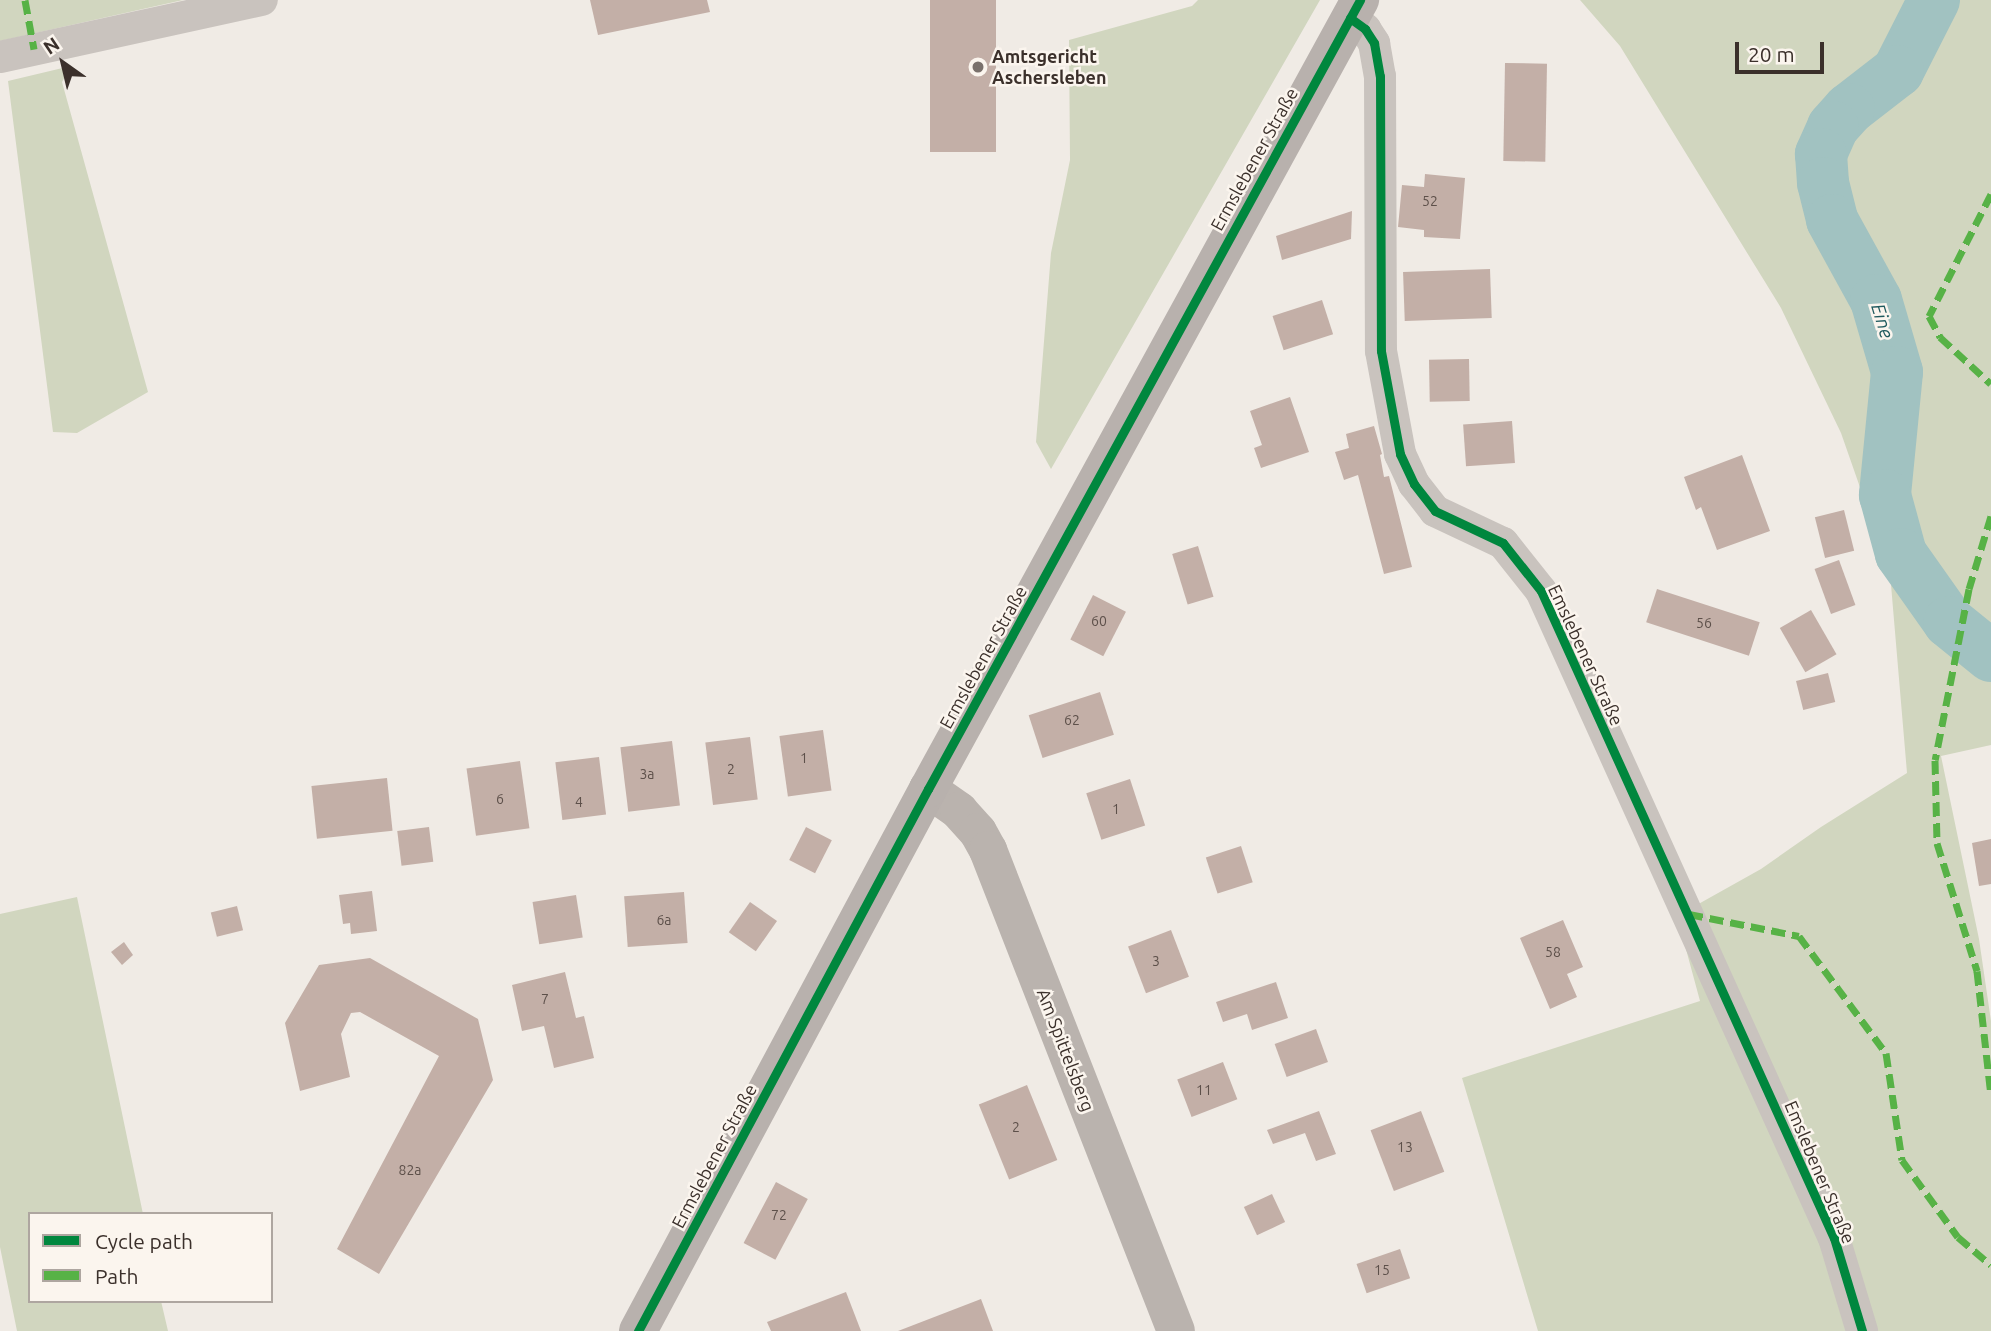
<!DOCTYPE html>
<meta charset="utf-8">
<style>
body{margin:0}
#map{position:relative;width:1991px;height:1331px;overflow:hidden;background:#f0ebe5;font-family:Ubuntu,sans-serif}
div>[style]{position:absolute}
.green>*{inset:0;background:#d1d6bf}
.river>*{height:52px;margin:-26px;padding:0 26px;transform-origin:26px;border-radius:26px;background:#a1c2c1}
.building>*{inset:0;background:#c3afa7;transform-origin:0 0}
.minor>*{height:32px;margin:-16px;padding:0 16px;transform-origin:16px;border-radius:16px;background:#c9c3be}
.secondary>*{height:38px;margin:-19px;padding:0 19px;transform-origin:19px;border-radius:19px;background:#bab3ae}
.primary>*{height:38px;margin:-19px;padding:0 19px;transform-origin:19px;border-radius:19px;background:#b8b1ad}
.quiet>*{height:7px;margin-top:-3.5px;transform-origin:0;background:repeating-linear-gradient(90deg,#57b246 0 14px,transparent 0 21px)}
.cycleway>*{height:9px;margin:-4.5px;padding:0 4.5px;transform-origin:4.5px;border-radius:4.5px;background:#00873e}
.dots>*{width:19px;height:19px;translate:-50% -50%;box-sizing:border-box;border:4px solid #fbf5ee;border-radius:50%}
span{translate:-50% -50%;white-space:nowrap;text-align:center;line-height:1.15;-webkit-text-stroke:5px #fbf5ee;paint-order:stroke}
.number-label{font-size:14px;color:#5d504a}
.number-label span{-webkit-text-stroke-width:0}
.poi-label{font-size:18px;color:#3b302b;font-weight:700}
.left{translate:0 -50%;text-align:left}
.street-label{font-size:18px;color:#3b302b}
.water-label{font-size:19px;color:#1f5a5e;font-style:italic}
.legend{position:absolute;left:28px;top:1212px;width:245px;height:91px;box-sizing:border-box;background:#fbf5ee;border:2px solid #aea6a0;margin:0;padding:9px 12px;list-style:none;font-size:21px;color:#3b302b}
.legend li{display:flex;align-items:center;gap:14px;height:35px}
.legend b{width:35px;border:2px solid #aea6a0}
.north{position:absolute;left:28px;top:28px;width:70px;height:70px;-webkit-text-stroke:5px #fbf5ee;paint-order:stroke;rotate:326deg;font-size:19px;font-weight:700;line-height:28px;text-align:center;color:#3b302b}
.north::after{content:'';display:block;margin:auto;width:24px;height:32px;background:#3b302b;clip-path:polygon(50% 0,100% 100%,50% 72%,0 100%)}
.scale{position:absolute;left:1735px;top:42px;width:89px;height:32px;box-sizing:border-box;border:4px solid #3b302b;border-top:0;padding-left:9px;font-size:21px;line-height:24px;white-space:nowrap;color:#3b302b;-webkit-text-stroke:5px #fbf5ee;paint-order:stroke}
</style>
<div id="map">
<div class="green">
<i style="clip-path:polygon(0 0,183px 0,0 41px)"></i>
<i style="clip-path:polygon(1198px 0,1320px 0,1051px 469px,1036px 442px,1051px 253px,1070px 160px,1069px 40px,1192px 6px)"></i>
<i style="clip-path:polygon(1580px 0,1991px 0,1991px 745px,1941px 756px,1979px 939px,1991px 1021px,1991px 1331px,1538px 1331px,1462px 1078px,1700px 1001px,1677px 916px,1761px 869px,1821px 827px,1907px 773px,1890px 573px,1841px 433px,1781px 308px,1620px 46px)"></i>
<i style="clip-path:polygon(71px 66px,62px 82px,148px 392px,77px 433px,53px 432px,8px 81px)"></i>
<i style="clip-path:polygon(77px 897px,143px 1214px,30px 1214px,30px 1301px,161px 1301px,168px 1331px,17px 1331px,0 1247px,0 914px)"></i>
</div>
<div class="river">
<i style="left:1934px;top:0;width:80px;rotate:116.9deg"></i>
<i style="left:1898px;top:71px;width:62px;rotate:142.2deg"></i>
<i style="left:1849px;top:109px;width:24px;rotate:132deg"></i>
<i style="left:1833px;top:127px;width:30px;rotate:114deg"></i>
<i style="left:1821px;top:154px;width:29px;rotate:86deg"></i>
<i style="left:1823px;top:183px;width:38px;rotate:76deg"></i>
<i style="left:1832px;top:220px;width:91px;rotate:61.2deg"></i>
<i style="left:1876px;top:300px;width:75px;rotate:73.7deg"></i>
<i style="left:1897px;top:372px;width:124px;rotate:95.6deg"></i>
<i style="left:1885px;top:495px;width:61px;rotate:74.8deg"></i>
<i style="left:1901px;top:554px;width:83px;rotate:54.8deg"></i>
<i style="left:1949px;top:622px;width:54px;rotate:39deg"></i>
</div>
<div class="building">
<i style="clip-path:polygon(590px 0,707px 0,710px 12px,598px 35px)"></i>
<i style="left:930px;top:0;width:66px;height:152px"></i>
<i style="left:1505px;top:63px;width:42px;height:98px;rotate:1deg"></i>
<i style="clip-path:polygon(1425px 174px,1465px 178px,1460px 239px,1424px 237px,1424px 230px,1398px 227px,1402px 185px,1424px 187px)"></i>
<i style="clip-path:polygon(1352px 211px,1351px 239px,1282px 260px,1276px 236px)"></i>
<i style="left:1490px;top:269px;width:49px;height:87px;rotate:88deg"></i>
<i style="left:1322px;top:300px;width:36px;height:52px;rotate:72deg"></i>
<i style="left:1469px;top:359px;width:42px;height:40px;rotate:89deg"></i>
<i style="clip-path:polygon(1290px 397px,1309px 452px,1261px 468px,1254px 448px,1262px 445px,1250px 411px)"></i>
<i style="left:1512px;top:421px;width:42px;height:49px;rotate:86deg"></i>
<i style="clip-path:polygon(1374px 426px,1382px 454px,1380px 455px,1384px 477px,1389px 476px,1412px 567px,1384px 574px,1358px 475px,1344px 480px,1335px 452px,1349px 448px,1346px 434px)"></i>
<i style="clip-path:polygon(1742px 455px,1770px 531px,1717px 550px,1701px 507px,1696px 510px,1684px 477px)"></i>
<i style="left:1844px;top:510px;width:42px;height:30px;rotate:76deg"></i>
<i style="left:1198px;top:546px;width:53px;height:27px;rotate:73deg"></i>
<i style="left:1839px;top:560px;width:48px;height:26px;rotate:70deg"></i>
<i style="left:1657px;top:589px;width:108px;height:35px;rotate:18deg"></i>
<i style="left:1093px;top:595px;width:37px;height:50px;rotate:27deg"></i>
<i style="left:1811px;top:610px;width:51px;height:36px;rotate:60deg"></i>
<i style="left:1828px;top:673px;width:30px;height:33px;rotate:76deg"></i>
<i style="left:1100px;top:692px;width:45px;height:75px;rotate:72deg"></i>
<i style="left:823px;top:730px;width:61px;height:44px;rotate:82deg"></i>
<i style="left:750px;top:737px;width:63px;height:45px;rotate:83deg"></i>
<i style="left:672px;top:741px;width:65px;height:52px;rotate:83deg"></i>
<i style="left:599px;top:757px;width:58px;height:44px;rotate:83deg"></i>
<i style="left:520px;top:761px;width:68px;height:54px;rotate:82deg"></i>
<i style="left:387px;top:778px;width:53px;height:76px;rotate:84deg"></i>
<i style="left:1130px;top:779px;width:49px;height:46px;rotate:72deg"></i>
<i style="left:429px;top:827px;width:35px;height:32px;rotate:83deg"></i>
<i style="left:806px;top:827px;width:29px;height:37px;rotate:27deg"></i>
<i style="clip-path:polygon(1991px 839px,1991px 884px,1979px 886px,1972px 843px)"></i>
<i style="left:1241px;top:846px;width:38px;height:37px;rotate:72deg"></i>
<i style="clip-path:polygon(372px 891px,377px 931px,351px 934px,350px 923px,343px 924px,339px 895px)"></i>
<i style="left:684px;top:892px;width:51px;height:60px;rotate:86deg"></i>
<i style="left:576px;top:895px;width:43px;height:44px;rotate:81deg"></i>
<i style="left:750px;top:902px;width:33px;height:37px;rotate:35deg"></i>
<i style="left:237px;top:906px;width:25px;height:27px;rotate:76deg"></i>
<i style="clip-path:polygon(1563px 920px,1583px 967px,1567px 974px,1577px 997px,1550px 1009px,1520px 938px)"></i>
<i style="left:1171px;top:930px;width:50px;height:46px;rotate:69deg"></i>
<i style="clip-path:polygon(124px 942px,133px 955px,122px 965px,111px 952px)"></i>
<i style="clip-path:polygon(370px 958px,478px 1019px,493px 1080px,379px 1274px,337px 1249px,439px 1056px,360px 1012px,351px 1013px,341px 1034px,350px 1077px,300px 1091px,285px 1023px,319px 965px)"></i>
<i style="clip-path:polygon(565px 972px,576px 1018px,584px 1016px,594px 1058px,554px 1068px,544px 1026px,522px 1031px,512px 985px)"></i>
<i style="clip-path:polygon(1276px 982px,1288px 1018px,1252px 1030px,1247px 1014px,1223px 1022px,1216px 1002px)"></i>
<i style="left:1316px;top:1029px;width:35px;height:44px;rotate:70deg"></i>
<i style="left:1223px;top:1062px;width:40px;height:49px;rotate:69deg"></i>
<i style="left:1027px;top:1085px;width:81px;height:52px;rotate:68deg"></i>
<i style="clip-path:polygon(1319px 1111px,1336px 1154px,1316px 1161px,1305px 1133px,1273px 1144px,1267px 1130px)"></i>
<i style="left:1421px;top:1111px;width:65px;height:54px;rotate:69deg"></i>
<i style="left:776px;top:1182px;width:36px;height:69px;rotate:28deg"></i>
<i style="left:1272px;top:1194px;width:31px;height:31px;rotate:65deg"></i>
<i style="left:1400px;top:1249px;width:31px;height:46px;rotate:71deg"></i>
<i style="clip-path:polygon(846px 1292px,861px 1331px,771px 1331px,767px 1322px)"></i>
<i style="clip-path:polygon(981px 1299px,993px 1331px,898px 1331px)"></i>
</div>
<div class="minor">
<i style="left:1350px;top:18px;width:19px;rotate:36deg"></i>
<i style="left:1365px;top:29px;width:17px;rotate:57deg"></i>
<i style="left:1374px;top:43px;width:34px;rotate:80deg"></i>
<i style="left:1380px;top:76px;width:275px;rotate:89.8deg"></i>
<i style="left:1381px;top:351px;width:105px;rotate:79.5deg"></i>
<i style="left:1400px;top:454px;width:33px;rotate:65deg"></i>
<i style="left:1414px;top:484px;width:34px;rotate:52deg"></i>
<i style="left:1435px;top:511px;width:75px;rotate:25.2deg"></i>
<i style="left:1503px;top:543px;width:61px;rotate:51.6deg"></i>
<i style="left:1541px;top:591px;width:710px;rotate:65.64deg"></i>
<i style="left:1834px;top:1238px;width:97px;rotate:73.2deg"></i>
<i style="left:0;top:57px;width:268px;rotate:-12.3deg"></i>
</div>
<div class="secondary">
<i style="left:928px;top:789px;width:38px;rotate:35deg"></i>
<i style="left:959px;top:811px;width:28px;rotate:48deg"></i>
<i style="left:978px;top:832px;width:21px;rotate:61deg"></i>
<i style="left:988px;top:850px;width:516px;rotate:68.65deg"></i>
</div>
<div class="primary">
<i style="left:638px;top:1331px;width:615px;rotate:-61.85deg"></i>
<i style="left:928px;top:789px;width:900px;rotate:-61.3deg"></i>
</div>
<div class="quiet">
<i style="left:25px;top:0;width:50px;rotate:79.6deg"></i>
<i style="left:1991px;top:194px;width:137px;rotate:116.9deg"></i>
<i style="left:1929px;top:316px;width:24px;rotate:62deg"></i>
<i style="left:1940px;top:337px;width:69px;rotate:42.7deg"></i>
<i style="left:1991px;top:516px;width:76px;rotate:106.8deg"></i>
<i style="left:1969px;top:589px;width:174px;rotate:101.2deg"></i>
<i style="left:1935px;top:760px;width:83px;rotate:88.6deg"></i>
<i style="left:1937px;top:843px;width:134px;rotate:72.6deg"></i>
<i style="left:1977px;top:971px;width:126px;rotate:83.6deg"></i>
<i style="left:1689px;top:914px;width:112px;rotate:11.3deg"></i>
<i style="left:1799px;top:936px;width:146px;rotate:53.4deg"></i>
<i style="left:1886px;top:1053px;width:108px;rotate:81.5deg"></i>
<i style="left:1902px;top:1160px;width:95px;rotate:54deg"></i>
<i style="left:1958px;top:1237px;width:43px;rotate:40.3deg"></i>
</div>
<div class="cycleway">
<i style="left:1350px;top:18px;width:19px;rotate:36deg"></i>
<i style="left:1365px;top:29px;width:17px;rotate:57deg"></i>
<i style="left:1374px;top:43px;width:34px;rotate:80deg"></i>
<i style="left:1380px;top:76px;width:275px;rotate:89.8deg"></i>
<i style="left:1381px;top:351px;width:105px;rotate:79.5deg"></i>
<i style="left:1400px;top:454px;width:33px;rotate:65deg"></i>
<i style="left:1414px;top:484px;width:34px;rotate:52deg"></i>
<i style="left:1435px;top:511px;width:75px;rotate:25.2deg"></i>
<i style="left:1503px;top:543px;width:61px;rotate:51.6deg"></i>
<i style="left:1541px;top:591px;width:710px;rotate:65.64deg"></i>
<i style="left:1834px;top:1238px;width:97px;rotate:73.2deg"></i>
<i style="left:638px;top:1331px;width:615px;rotate:-61.85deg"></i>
<i style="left:928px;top:789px;width:900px;rotate:-61.3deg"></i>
</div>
<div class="dots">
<i style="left:978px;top:67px;background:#7a716c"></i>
</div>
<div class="number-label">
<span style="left:1430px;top:201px">52</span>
<span style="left:1099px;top:621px">60</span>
<span style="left:1704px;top:623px">56</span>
<span style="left:1072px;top:720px">62</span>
<span style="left:804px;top:758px">1</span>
<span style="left:731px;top:769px">2</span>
<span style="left:647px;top:774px">3a</span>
<span style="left:500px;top:799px">6</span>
<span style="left:579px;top:802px">4</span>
<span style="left:1116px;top:809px">1</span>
<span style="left:664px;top:920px">6a</span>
<span style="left:1553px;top:952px">58</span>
<span style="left:1156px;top:961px">3</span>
<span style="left:545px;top:999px">7</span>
<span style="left:1204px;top:1090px">11</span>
<span style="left:1016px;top:1127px">2</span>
<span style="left:1405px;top:1147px">13</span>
<span style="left:410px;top:1170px">82a</span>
<span style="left:779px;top:1215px">72</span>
<span style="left:1382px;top:1270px">15</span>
</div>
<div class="poi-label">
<span class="left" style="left:992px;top:67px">Amtsgericht<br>Aschersleben</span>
</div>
<div class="street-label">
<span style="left:1254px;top:159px;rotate:-61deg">Ermslebener Straße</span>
<span style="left:1586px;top:655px;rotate:65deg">Emslebener Straße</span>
<span style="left:983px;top:657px;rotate:-61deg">Ermslebener Straße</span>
<span style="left:1066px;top:1050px;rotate:69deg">Am Spittelsberg</span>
<span style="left:714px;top:1156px;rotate:-62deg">Ermslebener Straße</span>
<span style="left:1820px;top:1172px;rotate:67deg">Emslebener Straße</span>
</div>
<div class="water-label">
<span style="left:1882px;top:321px;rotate:73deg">Eine</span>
</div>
<ul class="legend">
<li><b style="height:9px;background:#00873e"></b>Cycle path</li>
<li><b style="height:9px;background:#57b246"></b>Path</li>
</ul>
<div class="north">N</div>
<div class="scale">20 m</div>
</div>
